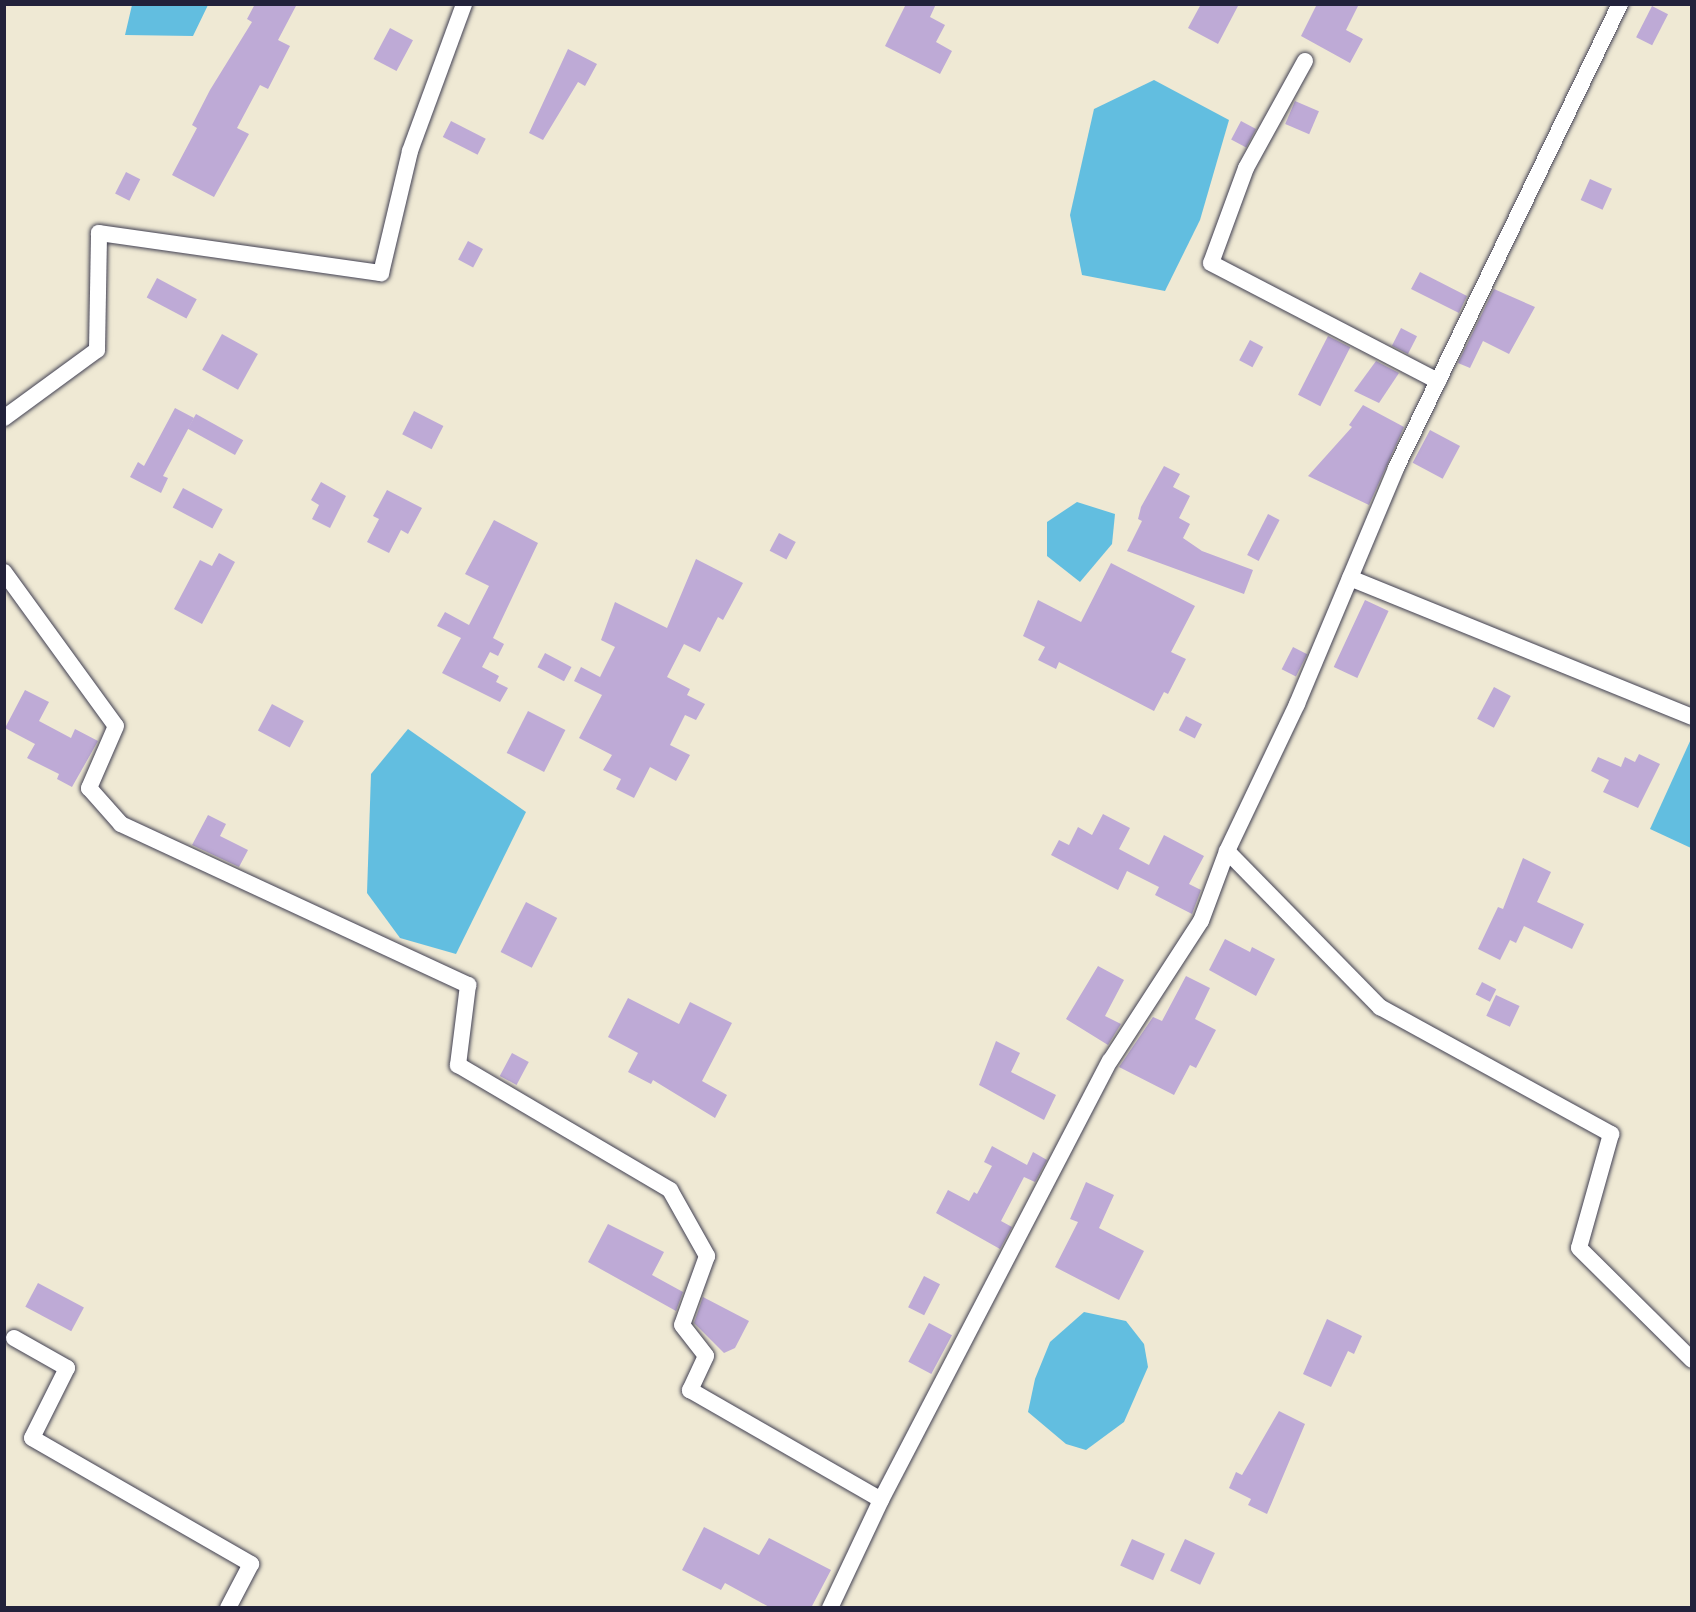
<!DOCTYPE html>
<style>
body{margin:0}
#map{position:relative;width:1696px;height:1612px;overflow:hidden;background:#efe9d4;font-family:"Patrick Hand",sans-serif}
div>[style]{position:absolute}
.water>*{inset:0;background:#62bee0}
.building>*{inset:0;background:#beaad6;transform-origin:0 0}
.roads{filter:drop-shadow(0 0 2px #414052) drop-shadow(0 0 2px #414052)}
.street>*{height:16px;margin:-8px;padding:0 8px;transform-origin:8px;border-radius:8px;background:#fff}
span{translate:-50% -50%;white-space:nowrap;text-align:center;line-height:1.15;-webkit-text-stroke:6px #f6f6f2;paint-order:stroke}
.frame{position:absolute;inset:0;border:6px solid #22223b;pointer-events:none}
</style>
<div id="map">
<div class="water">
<i style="clip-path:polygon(132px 5px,132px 4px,208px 5px,193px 36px,125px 35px)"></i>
<i style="clip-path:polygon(1154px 80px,1229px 120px,1200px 220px,1165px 291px,1082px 275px,1070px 215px,1094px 109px)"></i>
<i style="clip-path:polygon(1077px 502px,1115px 514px,1112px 544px,1080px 582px,1047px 556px,1047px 522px)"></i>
<i style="clip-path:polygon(408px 729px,526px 812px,456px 954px,400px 938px,367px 893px,371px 774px)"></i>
<i style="clip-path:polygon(1691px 739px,1691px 848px,1650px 829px)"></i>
<i style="clip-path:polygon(1084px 1312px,1126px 1321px,1144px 1344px,1148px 1367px,1124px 1422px,1086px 1450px,1066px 1444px,1028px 1412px,1035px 1379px,1050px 1342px)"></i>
</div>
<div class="building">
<i style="clip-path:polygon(255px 4px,297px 4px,278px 40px,290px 46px,268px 89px,260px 85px,237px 128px,249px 134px,214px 197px,172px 175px,197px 128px,192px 125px,210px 90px,252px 22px,247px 19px)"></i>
<i style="clip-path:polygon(906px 4px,936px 4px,930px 17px,945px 25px,936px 42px,952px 51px,940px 74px,885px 46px)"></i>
<i style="clip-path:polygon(1201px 4px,1239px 4px,1218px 44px,1188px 28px)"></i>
<i style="clip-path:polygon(1317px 4px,1359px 4px,1346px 30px,1363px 39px,1350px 63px,1301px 36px)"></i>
<i style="left:1652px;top:6px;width:18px;height:35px;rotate:27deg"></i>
<i style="left:390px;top:28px;width:26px;height:35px;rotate:28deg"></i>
<i style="clip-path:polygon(568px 49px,597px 64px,585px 86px,578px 82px,543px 140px,529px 133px)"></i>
<i style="left:1295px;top:101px;width:26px;height:25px;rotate:23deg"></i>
<i style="left:451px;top:121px;width:39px;height:18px;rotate:27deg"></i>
<i style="left:1241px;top:121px;width:17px;height:21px;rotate:28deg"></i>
<i style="left:126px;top:172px;width:16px;height:24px;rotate:27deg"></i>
<i style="left:1590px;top:179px;width:24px;height:23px;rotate:24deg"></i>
<i style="left:468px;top:241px;width:17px;height:21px;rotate:28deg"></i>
<i style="clip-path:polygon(1420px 272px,1467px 296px,1449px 334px,1459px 313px,1411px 289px)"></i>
<i style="left:157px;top:278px;width:45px;height:22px;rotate:28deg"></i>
<i style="clip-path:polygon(1494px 289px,1535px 307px,1509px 354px,1483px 341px,1470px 368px,1458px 363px)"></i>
<i style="left:1401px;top:328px;width:18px;height:20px;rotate:27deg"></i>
<i style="left:222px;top:334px;width:41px;height:41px;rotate:29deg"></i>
<i style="left:1328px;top:336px;width:25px;height:66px;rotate:27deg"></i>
<i style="left:1250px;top:340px;width:15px;height:23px;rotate:28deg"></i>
<i style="clip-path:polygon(1376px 361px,1399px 373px,1379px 403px,1354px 391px)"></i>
<i style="clip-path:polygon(1363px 405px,1404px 427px,1369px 505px,1308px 476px,1352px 427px,1349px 425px)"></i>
<i style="clip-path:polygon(175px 408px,194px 418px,163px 476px,168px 478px,161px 493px,130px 477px,138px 462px,144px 466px)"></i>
<i style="left:414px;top:411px;width:33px;height:26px;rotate:27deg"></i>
<i style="left:196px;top:414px;width:54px;height:17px;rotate:29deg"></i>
<i style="left:1430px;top:430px;width:34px;height:37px;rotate:28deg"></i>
<i style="clip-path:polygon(1164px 466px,1180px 474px,1173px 487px,1190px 496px,1179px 518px,1190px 524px,1183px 538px,1202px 551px,1253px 570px,1244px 594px,1127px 551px,1142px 521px,1138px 519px,1141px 507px)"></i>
<i style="clip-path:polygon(321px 482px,346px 496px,330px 528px,312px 519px,319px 505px,311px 500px)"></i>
<i style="left:183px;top:488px;width:45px;height:22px;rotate:28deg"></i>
<i style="clip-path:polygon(387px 490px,422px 508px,408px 534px,401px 530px,389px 553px,367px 542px,379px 519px,373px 516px)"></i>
<i style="left:1268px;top:514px;width:13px;height:46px;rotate:27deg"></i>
<i style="clip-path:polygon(494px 520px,538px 543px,493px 638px,504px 644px,498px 656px,490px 652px,482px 667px,499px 676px,496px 682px,508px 688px,500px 702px,442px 673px,461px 638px,437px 626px,445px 612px,469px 625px,489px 586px,465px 574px)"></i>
<i style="left:779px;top:533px;width:19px;height:20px;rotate:28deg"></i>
<i style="clip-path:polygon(219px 553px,235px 562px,202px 624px,174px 609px,200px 560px,212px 566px)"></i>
<i style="clip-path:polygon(696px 559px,743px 583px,723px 620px,718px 617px,700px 652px,684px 644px,667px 677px,690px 689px,687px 695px,705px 704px,696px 720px,685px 715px,670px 745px,690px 755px,676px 781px,650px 767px,634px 798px,616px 789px,621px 779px,603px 770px,612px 755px,579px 738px,602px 695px,574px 681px,581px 667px,600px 677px,615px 647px,601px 640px,615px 602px,667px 628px)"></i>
<i style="clip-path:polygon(1111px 563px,1195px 606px,1171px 652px,1186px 659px,1168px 694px,1164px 692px,1154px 711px,1059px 662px,1056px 669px,1038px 660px,1045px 647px,1023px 636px,1038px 600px,1081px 622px)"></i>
<i style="left:1365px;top:600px;width:26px;height:74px;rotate:25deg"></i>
<i style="left:1293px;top:647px;width:16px;height:25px;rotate:27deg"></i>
<i style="left:545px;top:653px;width:30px;height:16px;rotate:28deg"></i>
<i style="left:1494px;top:687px;width:19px;height:36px;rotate:28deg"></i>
<i style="clip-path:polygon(25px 690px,49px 702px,39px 721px,71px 738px,75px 729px,98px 741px,72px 787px,57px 779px,59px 774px,27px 758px,35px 744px,5px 728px)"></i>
<i style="left:272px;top:704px;width:36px;height:30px;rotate:28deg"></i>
<i style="left:528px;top:711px;width:42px;height:47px;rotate:27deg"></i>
<i style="left:1186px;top:716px;width:18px;height:16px;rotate:27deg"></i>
<i style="clip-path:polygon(1639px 754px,1660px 764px,1638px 808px,1603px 792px,1609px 780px,1591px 771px,1598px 757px,1621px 767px,1625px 757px,1635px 762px)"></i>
<i style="clip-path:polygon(1103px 814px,1130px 828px,1119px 849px,1149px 865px,1164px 835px,1204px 856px,1189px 884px,1201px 890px,1192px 914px,1155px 895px,1159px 887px,1127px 871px,1118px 890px,1051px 855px,1059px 840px,1069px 845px,1078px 827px,1092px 835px)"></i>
<i style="clip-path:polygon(208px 815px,226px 824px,220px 836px,248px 850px,239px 867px,192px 845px)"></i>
<i style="clip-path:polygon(1523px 858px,1551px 872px,1537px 902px,1584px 924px,1572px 949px,1524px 926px,1516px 943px,1510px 940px,1500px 960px,1478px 949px,1498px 907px,1503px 909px)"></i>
<i style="left:526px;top:902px;width:35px;height:56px;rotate:27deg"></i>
<i style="clip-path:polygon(1225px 939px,1250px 952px,1252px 947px,1275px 959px,1256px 996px,1209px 970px)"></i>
<i style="clip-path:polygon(1098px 966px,1124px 980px,1105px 1016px,1121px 1024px,1108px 1045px,1066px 1019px)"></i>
<i style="clip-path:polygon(1186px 976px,1210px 988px,1195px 1019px,1216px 1030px,1196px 1068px,1190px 1065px,1174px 1095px,1119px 1067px,1153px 1017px,1162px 1021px)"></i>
<i style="left:1482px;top:982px;width:16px;height:14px;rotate:27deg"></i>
<i style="left:1496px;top:995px;width:26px;height:23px;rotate:25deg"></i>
<i style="clip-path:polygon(628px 998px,679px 1024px,690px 1002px,732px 1023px,702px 1081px,727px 1095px,715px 1118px,653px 1080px,651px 1084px,628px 1072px,638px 1053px,608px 1037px)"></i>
<i style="clip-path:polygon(996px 1041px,1020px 1053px,1011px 1072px,1056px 1095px,1044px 1120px,979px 1085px)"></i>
<i style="left:512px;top:1053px;width:19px;height:26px;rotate:28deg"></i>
<i style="clip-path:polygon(992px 1146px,1027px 1165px,1033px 1152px,1047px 1160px,1035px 1182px,1024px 1177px,1001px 1221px,1012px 1227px,1000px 1249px,936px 1213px,948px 1190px,969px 1201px,974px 1192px,977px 1194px,992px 1166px,984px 1162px)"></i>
<i style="clip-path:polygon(1086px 1182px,1114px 1195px,1099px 1228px,1144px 1251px,1119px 1300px,1055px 1267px,1078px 1222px,1070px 1219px)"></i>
<i style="clip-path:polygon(608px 1224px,664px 1252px,652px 1275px,683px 1292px,676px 1311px,588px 1262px)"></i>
<i style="left:924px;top:1276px;width:18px;height:35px;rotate:27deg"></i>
<i style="left:38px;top:1283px;width:52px;height:27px;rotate:28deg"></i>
<i style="clip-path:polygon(703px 1297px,749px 1321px,735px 1348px,724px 1353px,694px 1323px)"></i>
<i style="clip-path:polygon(1327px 1319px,1362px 1336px,1354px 1354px,1348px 1351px,1331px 1387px,1303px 1374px)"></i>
<i style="left:929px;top:1323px;width:26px;height:44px;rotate:28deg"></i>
<i style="clip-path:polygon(1279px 1411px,1305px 1424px,1267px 1514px,1248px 1505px,1251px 1499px,1229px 1488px,1236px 1472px,1242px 1475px)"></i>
<i style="clip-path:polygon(704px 1527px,759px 1555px,769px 1538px,831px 1570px,811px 1608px,771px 1608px,725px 1583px,721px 1590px,682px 1570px)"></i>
<i style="left:1132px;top:1539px;width:36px;height:29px;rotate:24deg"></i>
<i style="left:1185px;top:1539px;width:33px;height:35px;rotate:25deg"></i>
</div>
<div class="roads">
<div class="street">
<i style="left:1305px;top:61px;width:122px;rotate:118.9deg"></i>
<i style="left:1246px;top:168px;width:101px;rotate:110.2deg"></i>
<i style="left:1211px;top:263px;width:256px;rotate:27.5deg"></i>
<i style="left:4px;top:418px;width:115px;rotate:-36.2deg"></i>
<i style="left:97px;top:350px;width:117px;rotate:-89deg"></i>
<i style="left:99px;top:233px;width:285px;rotate:8.1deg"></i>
<i style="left:381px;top:273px;width:125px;rotate:-76.6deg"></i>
<i style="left:410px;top:151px;width:157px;rotate:-69.8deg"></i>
<i style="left:4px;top:572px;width:190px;rotate:54deg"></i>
<i style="left:116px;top:726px;width:68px;rotate:113.5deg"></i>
<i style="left:89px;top:788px;width:48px;rotate:48.4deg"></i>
<i style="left:121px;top:824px;width:383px;rotate:24.9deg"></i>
<i style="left:468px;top:985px;width:81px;rotate:97.1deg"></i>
<i style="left:458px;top:1065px;width:246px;rotate:30.5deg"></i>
<i style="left:670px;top:1190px;width:76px;rotate:60.7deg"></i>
<i style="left:707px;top:1256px;width:73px;rotate:109.9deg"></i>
<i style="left:682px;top:1325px;width:39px;rotate:52deg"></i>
<i style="left:706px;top:1356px;width:38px;rotate:115deg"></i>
<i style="left:690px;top:1390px;width:220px;rotate:29.9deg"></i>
<i style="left:1350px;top:578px;width:369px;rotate:22.1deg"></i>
<i style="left:1227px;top:851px;width:219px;rotate:45.6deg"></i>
<i style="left:1380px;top:1007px;width:264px;rotate:28.8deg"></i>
<i style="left:1611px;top:1134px;width:118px;rotate:105.7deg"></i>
<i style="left:1579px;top:1248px;width:159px;rotate:44.7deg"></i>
<i style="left:14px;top:1338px;width:61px;rotate:29.5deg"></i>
<i style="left:67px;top:1368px;width:78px;rotate:116.6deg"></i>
<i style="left:32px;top:1438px;width:253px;rotate:29.9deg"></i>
<i style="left:251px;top:1564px;width:50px;rotate:117.6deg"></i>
<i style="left:830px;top:1608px;width:119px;rotate:-64.7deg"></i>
<i style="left:881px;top:1500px;width:495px;rotate:-62.5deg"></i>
<i style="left:1110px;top:1061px;width:167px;rotate:-57deg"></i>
<i style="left:1201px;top:921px;width:75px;rotate:-69.6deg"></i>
<i style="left:1227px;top:851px;width:163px;rotate:-64.5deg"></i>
<i style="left:1297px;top:704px;width:256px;rotate:-67.2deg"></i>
<i style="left:1396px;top:468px;width:515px;rotate:-64.23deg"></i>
</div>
</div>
<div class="frame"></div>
</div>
